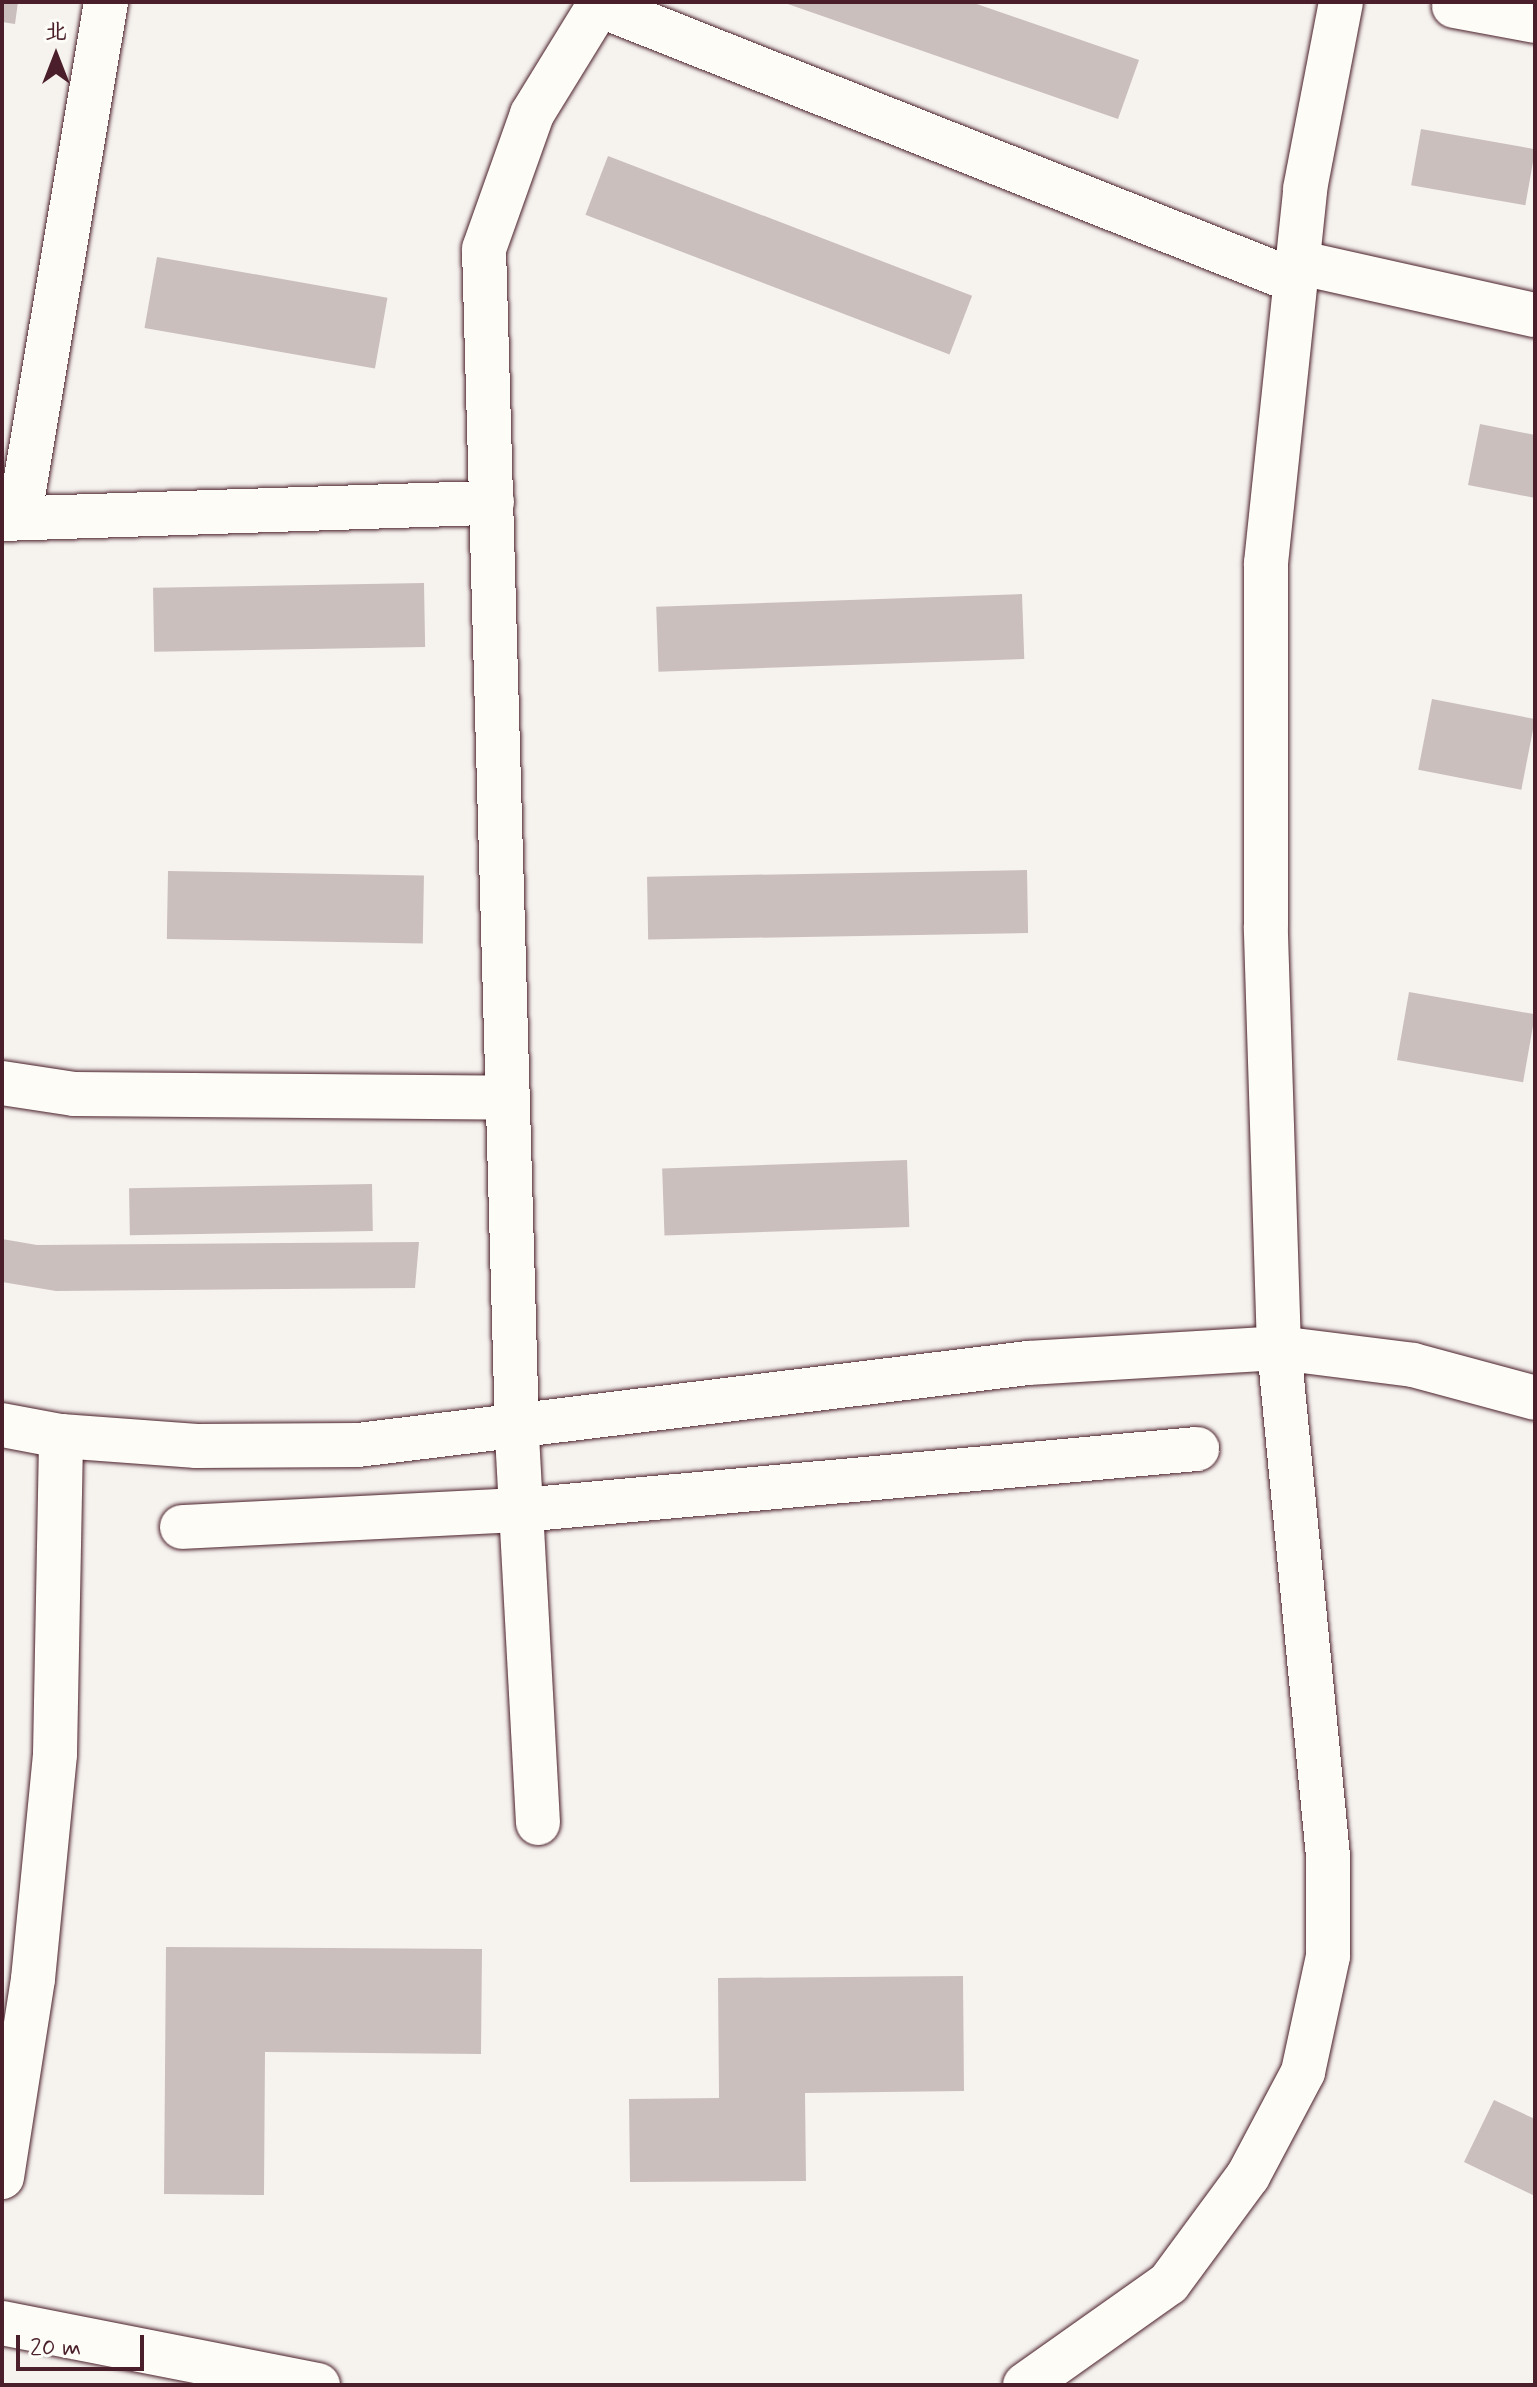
<!DOCTYPE html>
<meta charset="utf-8">
<style>
body{margin:0}
#map{position:relative;width:1537px;height:2387px;overflow:hidden;background:#f6f3ef;font-family:Mynerve,"LXGW WenKai TC",sans-serif}
div>[style]{position:absolute}
.building>*{inset:0;background:#cbbfbe;transform-origin:0 0}
.roads{filter:drop-shadow(0 0 2px #4a1f2b) drop-shadow(0 0 2px #4a1f2b)}
.minor>*{height:44px;margin:-22px;padding:0 22px;transform-origin:22px;border-radius:22px;background:#fdfcf7}
span{translate:-50% -50%;white-space:nowrap;text-align:center;line-height:1.15;-webkit-text-stroke:6px #fdfcf7;paint-order:stroke}
.frame{position:absolute;inset:0;border:4px solid #4a1f2b;pointer-events:none}
.north{position:absolute;left:16px;top:16px;width:80px;height:80px;-webkit-text-stroke:6px #fdfcf7;paint-order:stroke;rotate:0deg;font-size:22px;font-weight:700;line-height:32px;text-align:center;color:#4a1f2b}
.north::after{content:'';display:block;margin:auto;width:28px;height:36px;background:#4a1f2b;clip-path:polygon(50% 0,100% 100%,50% 72%,0 100%)}
.scale{position:absolute;left:16px;top:2335px;width:128px;height:36px;box-sizing:border-box;border:4px solid #4a1f2b;border-top:0;padding-left:10px;font-size:24px;line-height:28px;white-space:nowrap;color:#4a1f2b;-webkit-text-stroke:6px #fdfcf7;paint-order:stroke}
</style>
<div id="map">
<div class="building">
<i style="clip-path:polygon(2px 2px,18px 2px,15px 24px,2px 22px)"></i>
<i style="clip-path:polygon(782px 2px,971px 2px,1139px 60px,1118px 119px)"></i>
<i style="left:1421px;top:129px;width:116px;height:57px;rotate:10deg"></i>
<i style="left:608px;top:156px;width:390px;height:63px;rotate:21deg"></i>
<i style="left:157px;top:257px;width:234px;height:72px;rotate:10deg"></i>
<i style="clip-path:polygon(1480px 424px,1535px 435px,1535px 498px,1468px 485px)"></i>
<i style="left:424px;top:583px;width:64px;height:271px;rotate:89deg"></i>
<i style="left:1022px;top:594px;width:65px;height:366px;rotate:88deg"></i>
<i style="left:1432px;top:699px;width:105px;height:72px;rotate:11deg"></i>
<i style="left:1027px;top:870px;width:63px;height:380px;rotate:89deg"></i>
<i style="left:168px;top:871px;width:256px;height:68px;rotate:1deg"></i>
<i style="left:1409px;top:992px;width:128px;height:69px;rotate:10deg"></i>
<i style="left:907px;top:1160px;width:67px;height:245px;rotate:88deg"></i>
<i style="left:372px;top:1184px;width:47px;height:243px;rotate:89deg"></i>
<i style="clip-path:polygon(2px 1239px,37px 1245px,419px 1242px,415px 1288px,56px 1291px,2px 1282px)"></i>
<i style="clip-path:polygon(166px 1947px,482px 1949px,481px 2054px,265px 2052px,264px 2195px,164px 2194px)"></i>
<i style="clip-path:polygon(963px 1976px,964px 2091px,805px 2093px,806px 2181px,630px 2182px,629px 2099px,719px 2098px,718px 1978px)"></i>
<i style="clip-path:polygon(1494px 2100px,1535px 2119px,1535px 2196px,1464px 2162px)"></i>
</div>
<div class="roads">
<div class="minor">
<i style="left:599px;top:5px;width:749px;rotate:21.63deg"></i>
<i style="left:1454px;top:6px;width:82px;rotate:10.5deg"></i>
<i style="left:1297px;top:262px;width:244px;rotate:12.6deg"></i>
<i style="left:23px;top:496px;width:501px;rotate:-80.46deg"></i>
<i style="left:2px;top:519px;width:490px;rotate:-1.9deg"></i>
<i style="left:2px;top:1083px;width:73px;rotate:8.7deg"></i>
<i style="left:74px;top:1094px;width:434px;rotate:0.5deg"></i>
<i style="left:2px;top:1425px;width:60px;rotate:10.6deg"></i>
<i style="left:61px;top:1436px;width:136px;rotate:4.2deg"></i>
<i style="left:197px;top:1446px;width:161px;rotate:-0.4deg"></i>
<i style="left:358px;top:1445px;width:675px;rotate:-6.98deg"></i>
<i style="left:1028px;top:1363px;width:251px;rotate:-3.4deg"></i>
<i style="left:1279px;top:1348px;width:135px;rotate:7.2deg"></i>
<i style="left:1413px;top:1365px;width:126px;rotate:15.1deg"></i>
<i style="left:182px;top:1527px;width:339px;rotate:-2.9deg"></i>
<i style="left:521px;top:1510px;width:679px;rotate:-5.16deg"></i>
<i style="left:538px;top:1823px;width:395px;rotate:-93.1deg"></i>
<i style="left:517px;top:1429px;width:1180px;rotate:-91.6deg"></i>
<i style="left:484px;top:249px;width:143px;rotate:-70.4deg"></i>
<i style="left:532px;top:114px;width:132px;rotate:-58.4deg"></i>
<i style="left:2px;top:2177px;width:200px;rotate:-81.1deg"></i>
<i style="left:33px;top:1979px;width:226px;rotate:-84.4deg"></i>
<i style="left:55px;top:1754px;width:318px;rotate:-88.9deg"></i>
<i style="left:2px;top:2323px;width:322px;rotate:11.1deg"></i>
<i style="left:1025px;top:2385px;width:176px;rotate:-35.3deg"></i>
<i style="left:1169px;top:2283px;width:133px;rotate:-53.6deg"></i>
<i style="left:1248px;top:2176px;width:118px;rotate:-62.1deg"></i>
<i style="left:1303px;top:2072px;width:119px;rotate:-77.8deg"></i>
<i style="left:1328px;top:1956px;width:100px;rotate:-90deg"></i>
<i style="left:1328px;top:1856px;width:510px;rotate:-95.51deg"></i>
<i style="left:1279px;top:1348px;width:422px;rotate:-91.8deg"></i>
<i style="left:1266px;top:926px;width:363px;rotate:-90deg"></i>
<i style="left:1266px;top:563px;width:376px;rotate:-84deg"></i>
<i style="left:1305px;top:189px;width:190px;rotate:-79.1deg"></i>
</div>
</div>
<div class="frame"></div>
<div class="north">北</div>
<div class="scale">20 m</div>
</div>
